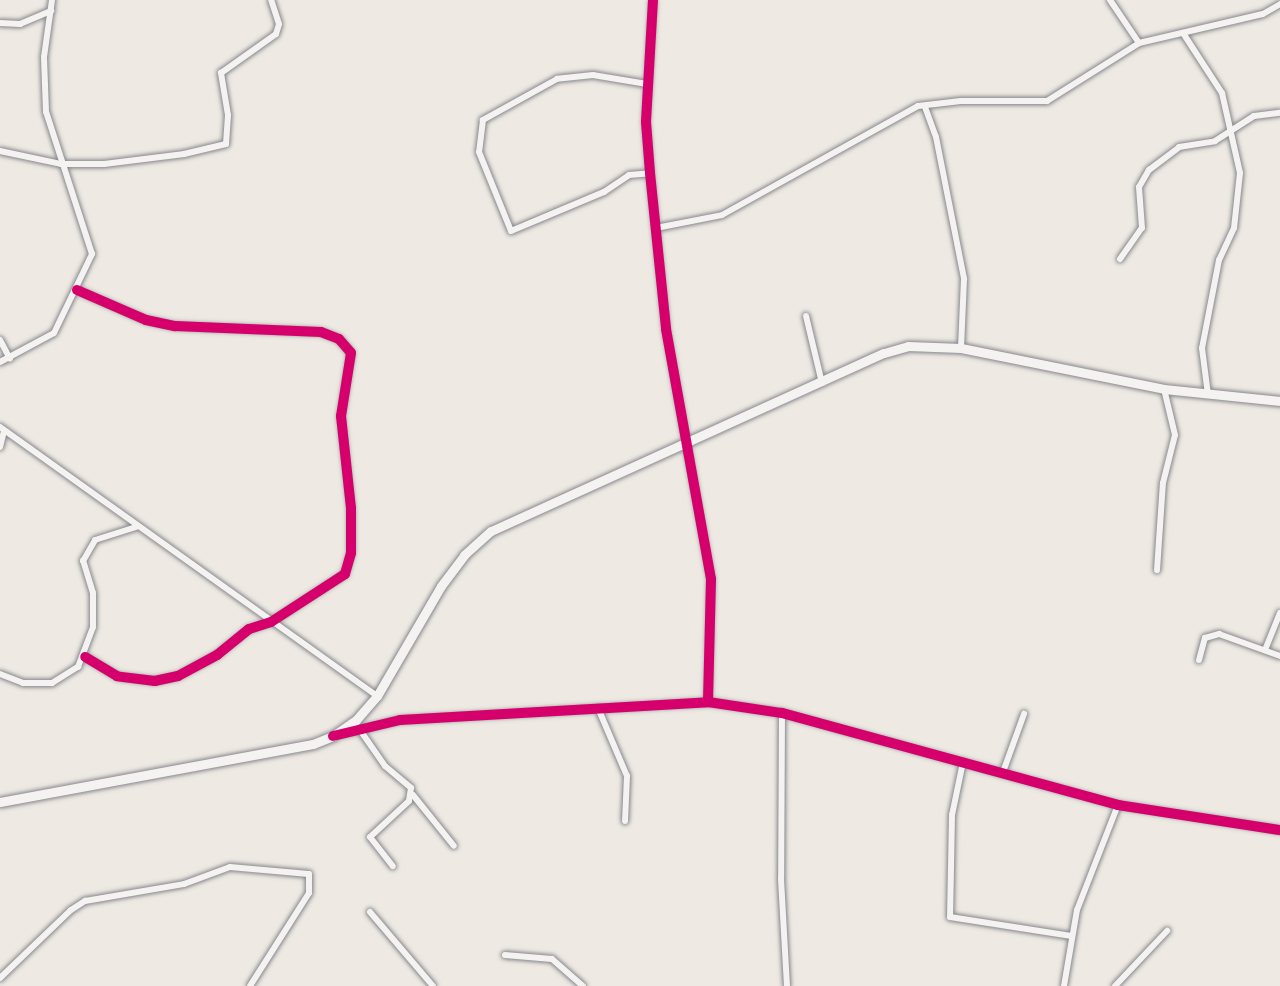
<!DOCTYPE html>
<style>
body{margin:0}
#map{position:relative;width:1280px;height:986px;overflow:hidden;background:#eeeae3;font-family:"Architects Daughter",sans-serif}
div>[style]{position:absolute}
.roads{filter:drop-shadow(0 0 2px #86888e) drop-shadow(0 0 2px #86888e)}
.street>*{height:6px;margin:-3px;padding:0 3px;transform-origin:3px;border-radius:3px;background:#f4f3f1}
.secondary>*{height:9px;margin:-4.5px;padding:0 4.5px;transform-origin:4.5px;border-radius:4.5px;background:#f4f3f1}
.cycleway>*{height:10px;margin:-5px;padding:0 5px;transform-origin:5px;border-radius:5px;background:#d6006c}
span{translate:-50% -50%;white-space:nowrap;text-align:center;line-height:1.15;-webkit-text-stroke:7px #f6f6f2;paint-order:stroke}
</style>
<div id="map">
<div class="roads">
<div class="street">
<i style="left:653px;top:0;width:122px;rotate:93.3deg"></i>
<i style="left:646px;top:122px;width:51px;rotate:85.5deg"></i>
<i style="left:650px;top:173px;width:157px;rotate:84.1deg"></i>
<i style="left:666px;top:329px;width:254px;rotate:79.8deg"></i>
<i style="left:711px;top:579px;width:123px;rotate:91.4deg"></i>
<i style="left:1110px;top:0;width:52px;rotate:56deg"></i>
<i style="left:0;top:23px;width:20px;rotate:3deg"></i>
<i style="left:20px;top:24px;width:34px;rotate:-23deg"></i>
<i style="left:1183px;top:33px;width:72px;rotate:57deg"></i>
<i style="left:1222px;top:93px;width:82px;rotate:77.3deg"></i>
<i style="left:1240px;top:173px;width:55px;rotate:96.2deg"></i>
<i style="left:1234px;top:228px;width:35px;rotate:115deg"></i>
<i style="left:1219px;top:260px;width:90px;rotate:100.9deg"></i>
<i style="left:1202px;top:348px;width:47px;rotate:82.7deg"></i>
<i style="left:647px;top:84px;width:55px;rotate:-170.5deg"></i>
<i style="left:593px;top:75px;width:36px;rotate:174deg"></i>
<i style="left:557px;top:79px;width:85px;rotate:151deg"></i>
<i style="left:483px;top:120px;width:32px;rotate:97deg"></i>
<i style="left:479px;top:152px;width:85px;rotate:67.9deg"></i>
<i style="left:511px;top:231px;width:101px;rotate:-22.8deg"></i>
<i style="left:604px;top:192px;width:30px;rotate:-34deg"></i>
<i style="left:629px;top:175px;width:21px;rotate:-5deg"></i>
<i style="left:925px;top:107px;width:32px;rotate:70deg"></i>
<i style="left:936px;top:137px;width:145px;rotate:78.8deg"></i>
<i style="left:964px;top:279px;width:69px;rotate:92.5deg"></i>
<i style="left:0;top:151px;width:62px;rotate:12deg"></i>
<i style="left:61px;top:164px;width:43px"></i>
<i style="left:104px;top:164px;width:81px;rotate:-7.1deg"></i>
<i style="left:184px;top:154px;width:43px;rotate:-13.4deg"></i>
<i style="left:226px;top:144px;width:29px;rotate:-86deg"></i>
<i style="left:228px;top:115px;width:43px;rotate:-99.5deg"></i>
<i style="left:221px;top:73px;width:67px;rotate:-35.3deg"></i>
<i style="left:276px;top:34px;width:10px;rotate:-73deg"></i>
<i style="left:279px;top:24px;width:25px;rotate:-108deg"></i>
<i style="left:656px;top:228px;width:67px;rotate:-11.1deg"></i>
<i style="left:722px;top:215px;width:224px;rotate:-29.1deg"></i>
<i style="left:918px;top:106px;width:43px;rotate:-6.6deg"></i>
<i style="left:961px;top:101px;width:86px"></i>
<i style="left:1047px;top:101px;width:109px;rotate:-32.2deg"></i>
<i style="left:1139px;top:43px;width:127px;rotate:-13.2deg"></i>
<i style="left:1263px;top:14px;width:20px;rotate:-30deg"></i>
<i style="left:1120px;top:259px;width:38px;rotate:-55deg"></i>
<i style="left:1142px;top:228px;width:41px;rotate:-94.2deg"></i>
<i style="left:1139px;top:187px;width:20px;rotate:-60deg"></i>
<i style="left:1149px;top:170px;width:38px;rotate:-37deg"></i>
<i style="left:1179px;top:147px;width:36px;rotate:-9deg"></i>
<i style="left:1215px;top:141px;width:46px;rotate:-32.7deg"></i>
<i style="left:1254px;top:116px;width:26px;rotate:-7deg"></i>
<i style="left:77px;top:290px;width:75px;rotate:23.5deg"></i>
<i style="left:146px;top:320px;width:30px;rotate:12deg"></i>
<i style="left:175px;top:326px;width:146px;rotate:2.4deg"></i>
<i style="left:321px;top:332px;width:19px;rotate:21deg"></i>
<i style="left:339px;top:339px;width:18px;rotate:49deg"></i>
<i style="left:351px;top:353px;width:64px;rotate:99deg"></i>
<i style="left:341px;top:416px;width:93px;rotate:83.8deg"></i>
<i style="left:351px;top:508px;width:45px;rotate:90deg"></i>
<i style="left:351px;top:553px;width:22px;rotate:106deg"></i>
<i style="left:345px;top:574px;width:88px;rotate:147deg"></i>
<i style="left:271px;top:622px;width:23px;rotate:162deg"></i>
<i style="left:249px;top:629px;width:41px;rotate:140.9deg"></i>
<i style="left:217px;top:655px;width:44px;rotate:151.7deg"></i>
<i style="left:178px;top:676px;width:24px;rotate:168deg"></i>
<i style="left:155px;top:681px;width:38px;rotate:-173deg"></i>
<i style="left:117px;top:676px;width:37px;rotate:-149deg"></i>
<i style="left:806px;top:316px;width:69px;rotate:76.6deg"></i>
<i style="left:0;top:340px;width:21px;rotate:62deg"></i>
<i style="left:0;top:362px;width:61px;rotate:-28.2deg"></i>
<i style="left:54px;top:333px;width:88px;rotate:-64.3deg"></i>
<i style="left:92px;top:254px;width:149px;rotate:-107.9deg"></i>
<i style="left:46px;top:112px;width:55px;rotate:-92.1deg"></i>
<i style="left:44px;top:57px;width:58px;rotate:-82deg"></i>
<i style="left:0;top:427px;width:463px;rotate:35.5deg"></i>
<i style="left:0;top:447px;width:16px;rotate:-76deg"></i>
<i style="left:1157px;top:570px;width:87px;rotate:-86.1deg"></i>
<i style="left:1163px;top:483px;width:49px;rotate:-76deg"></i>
<i style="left:1175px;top:435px;width:47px;rotate:-103.4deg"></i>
<i style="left:1265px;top:650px;width:40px;rotate:-68deg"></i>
<i style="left:1199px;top:660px;width:23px;rotate:-75deg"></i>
<i style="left:1205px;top:638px;width:15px;rotate:-16deg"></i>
<i style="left:1219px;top:634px;width:65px;rotate:19.8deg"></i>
<i style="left:0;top:674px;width:25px;rotate:21deg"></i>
<i style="left:23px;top:683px;width:29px"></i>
<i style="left:52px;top:683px;width:31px;rotate:-32deg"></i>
<i style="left:78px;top:667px;width:43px;rotate:-69.4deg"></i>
<i style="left:93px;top:627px;width:34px;rotate:-90deg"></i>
<i style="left:93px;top:593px;width:34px;rotate:-107deg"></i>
<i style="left:83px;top:561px;width:24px;rotate:-60deg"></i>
<i style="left:95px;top:540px;width:43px;rotate:-17.6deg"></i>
<i style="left:598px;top:708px;width:74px;rotate:66.9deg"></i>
<i style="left:627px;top:776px;width:45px;rotate:92.5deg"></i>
<i style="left:782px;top:713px;width:166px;rotate:90.3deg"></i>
<i style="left:781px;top:879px;width:107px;rotate:86.8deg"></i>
<i style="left:360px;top:730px;width:44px;rotate:55.2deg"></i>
<i style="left:385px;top:766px;width:34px;rotate:40deg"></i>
<i style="left:411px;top:788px;width:13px;rotate:99deg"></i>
<i style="left:409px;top:801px;width:53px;rotate:137.3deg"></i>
<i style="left:370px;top:837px;width:37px;rotate:52deg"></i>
<i style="left:338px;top:735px;width:64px;rotate:-13.6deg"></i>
<i style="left:400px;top:720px;width:309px;rotate:-3.3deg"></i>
<i style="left:708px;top:702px;width:75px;rotate:8.5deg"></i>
<i style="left:782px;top:713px;width:348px;rotate:15.3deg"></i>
<i style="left:1118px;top:805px;width:164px;rotate:8.8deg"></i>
<i style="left:963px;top:762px;width:54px;rotate:101.7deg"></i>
<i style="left:952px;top:815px;width:102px;rotate:91.1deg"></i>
<i style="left:950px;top:917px;width:123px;rotate:8.9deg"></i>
<i style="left:1003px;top:772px;width:62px;rotate:-70.1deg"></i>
<i style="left:413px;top:795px;width:65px;rotate:51.2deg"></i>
<i style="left:370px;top:912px;width:97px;rotate:49.6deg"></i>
<i style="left:505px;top:955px;width:47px;rotate:4.9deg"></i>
<i style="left:552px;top:959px;width:41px;rotate:41.1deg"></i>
<i style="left:0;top:978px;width:98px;rotate:-43.8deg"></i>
<i style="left:71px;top:910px;width:17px;rotate:-33deg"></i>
<i style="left:85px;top:901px;width:100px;rotate:-9.7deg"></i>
<i style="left:184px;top:884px;width:49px;rotate:-20.3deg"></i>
<i style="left:230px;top:867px;width:79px;rotate:5.1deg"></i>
<i style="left:309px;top:874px;width:19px;rotate:90deg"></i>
<i style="left:309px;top:893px;width:110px;rotate:122.4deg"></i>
<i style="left:1064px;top:986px;width:77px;rotate:-80.3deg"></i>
<i style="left:1077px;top:910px;width:113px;rotate:-68.7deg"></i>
<i style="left:1115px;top:986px;width:76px;rotate:-46.6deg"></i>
</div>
<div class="secondary">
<i style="left:0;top:802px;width:318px;rotate:-10.5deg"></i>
<i style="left:313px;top:744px;width:22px;rotate:-22deg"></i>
<i style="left:333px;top:736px;width:28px;rotate:-35deg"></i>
<i style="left:356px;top:720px;width:32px;rotate:-49deg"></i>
<i style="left:377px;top:696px;width:127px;rotate:-59.8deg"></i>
<i style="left:441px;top:586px;width:39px;rotate:-53deg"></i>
<i style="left:464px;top:555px;width:36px;rotate:-42deg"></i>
<i style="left:491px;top:531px;width:431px;rotate:-24.4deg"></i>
<i style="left:884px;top:353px;width:25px;rotate:-16deg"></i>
<i style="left:908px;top:346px;width:53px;rotate:2.2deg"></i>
<i style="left:961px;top:348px;width:207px;rotate:11.4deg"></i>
<i style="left:1164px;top:389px;width:117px;rotate:5.9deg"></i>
</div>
</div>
<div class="cycleway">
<i style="left:653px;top:0;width:122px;rotate:93.3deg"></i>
<i style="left:646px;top:122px;width:51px;rotate:85.5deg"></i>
<i style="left:650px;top:173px;width:157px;rotate:84.1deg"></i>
<i style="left:666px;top:329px;width:254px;rotate:79.8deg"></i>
<i style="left:711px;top:579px;width:123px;rotate:91.4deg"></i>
<i style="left:77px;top:290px;width:75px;rotate:23.5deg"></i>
<i style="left:146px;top:320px;width:30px;rotate:12deg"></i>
<i style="left:175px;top:326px;width:146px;rotate:2.4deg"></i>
<i style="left:321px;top:332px;width:19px;rotate:21deg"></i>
<i style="left:339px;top:339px;width:18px;rotate:49deg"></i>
<i style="left:351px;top:353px;width:64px;rotate:99deg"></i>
<i style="left:341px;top:416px;width:93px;rotate:83.8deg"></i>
<i style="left:351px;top:508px;width:45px;rotate:90deg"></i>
<i style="left:351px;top:553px;width:22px;rotate:106deg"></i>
<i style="left:345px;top:574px;width:88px;rotate:147deg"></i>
<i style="left:271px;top:622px;width:23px;rotate:162deg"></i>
<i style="left:249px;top:629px;width:41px;rotate:140.9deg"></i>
<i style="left:217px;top:655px;width:44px;rotate:151.7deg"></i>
<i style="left:178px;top:676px;width:24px;rotate:168deg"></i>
<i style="left:155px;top:681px;width:38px;rotate:-173deg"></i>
<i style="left:117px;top:676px;width:37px;rotate:-149deg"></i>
<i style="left:333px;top:736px;width:69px;rotate:-13.4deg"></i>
<i style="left:400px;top:720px;width:309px;rotate:-3.3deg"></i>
<i style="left:708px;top:702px;width:75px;rotate:8.5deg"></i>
<i style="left:782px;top:713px;width:348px;rotate:15.3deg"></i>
<i style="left:1118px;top:805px;width:164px;rotate:8.8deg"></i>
</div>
</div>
